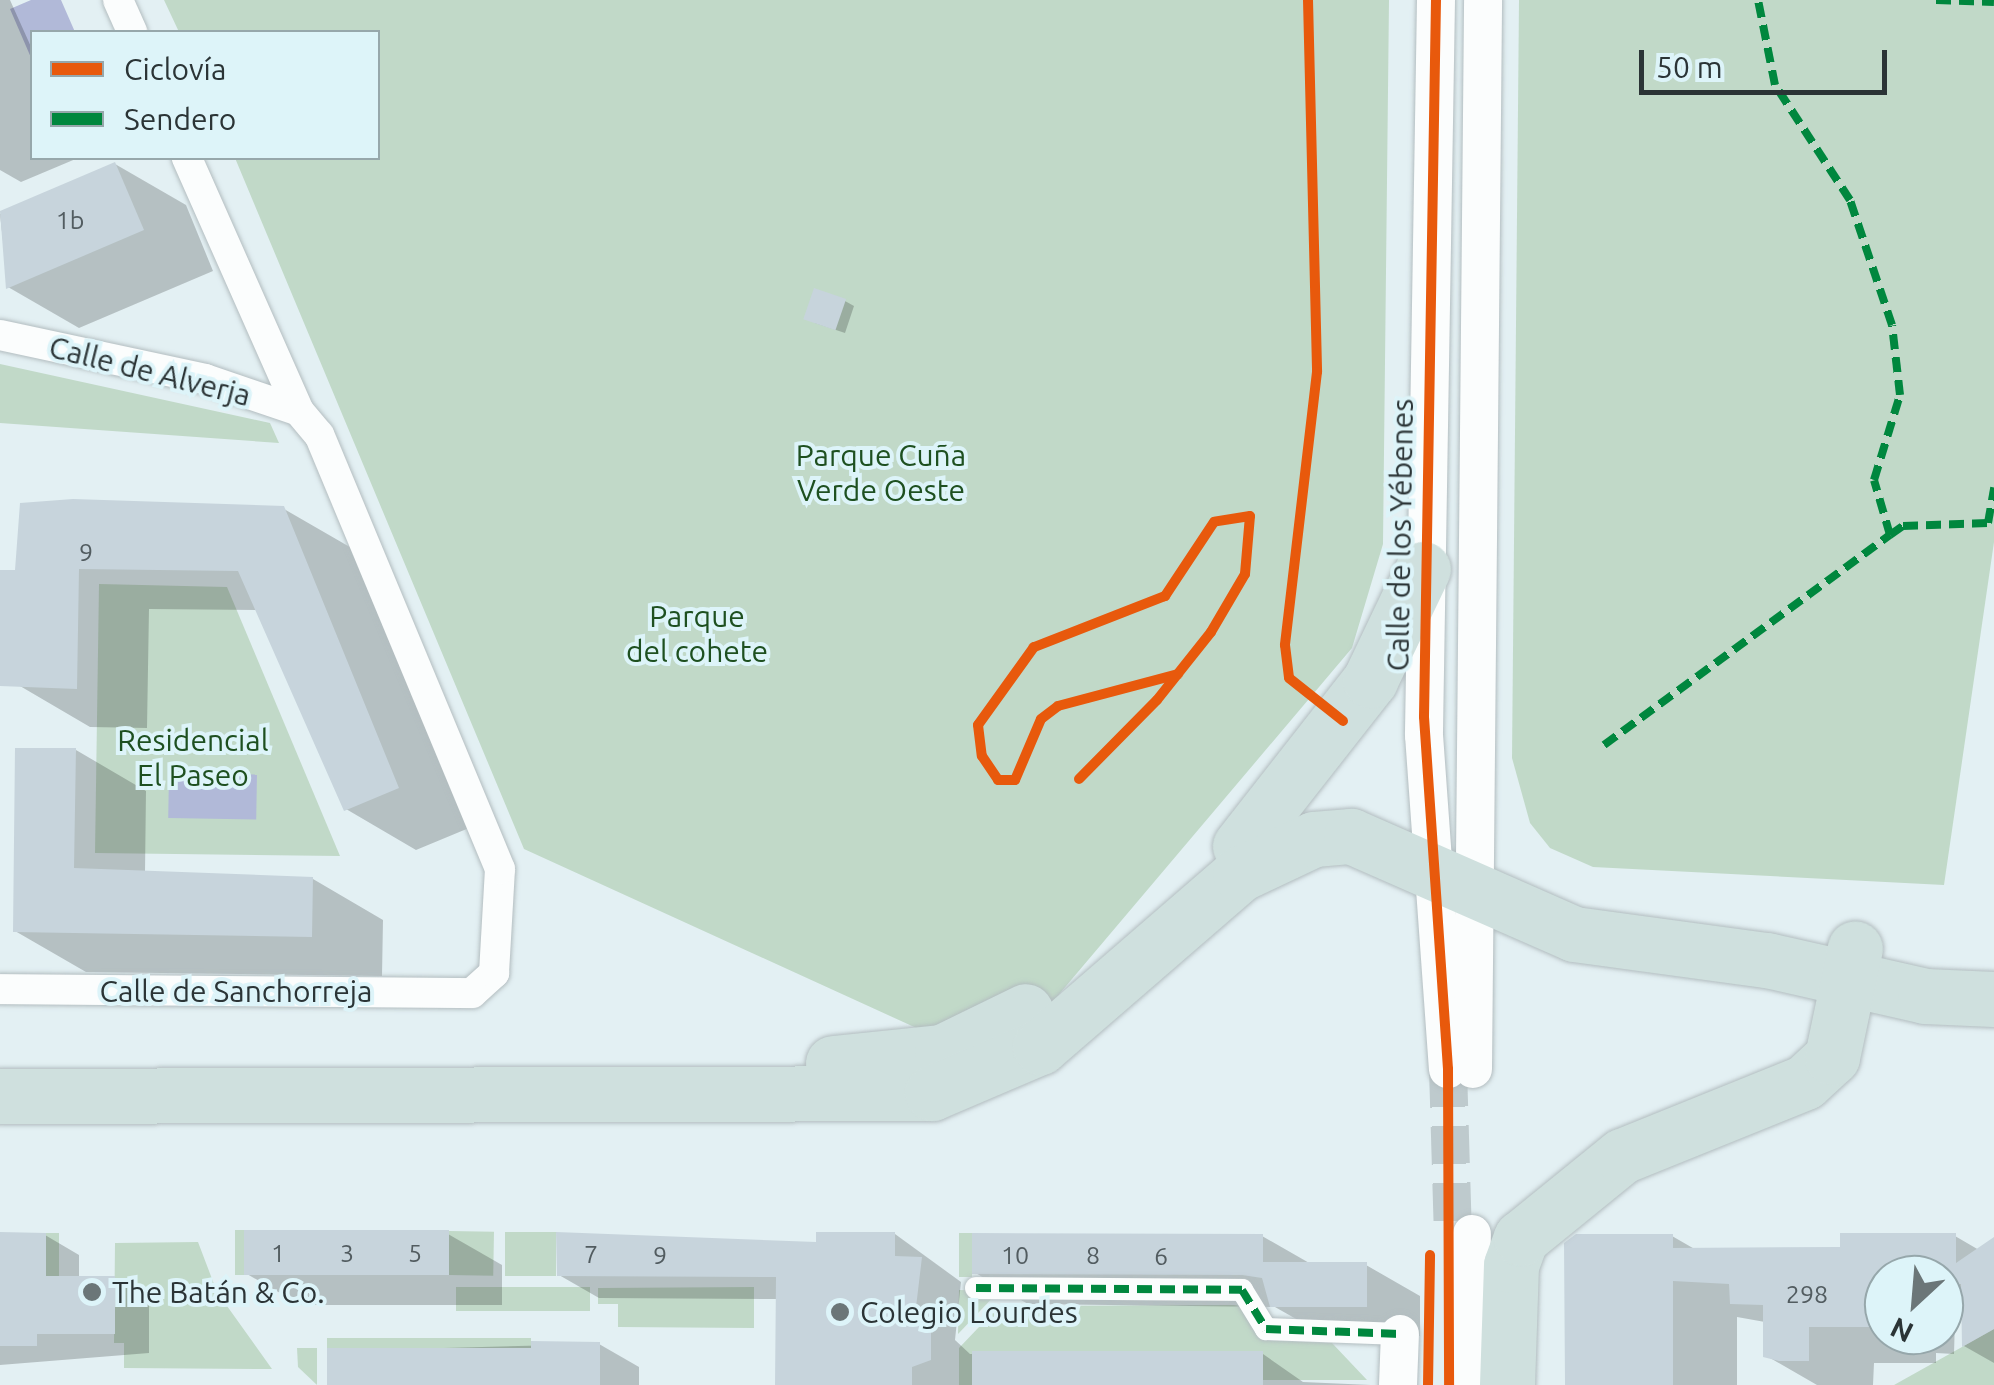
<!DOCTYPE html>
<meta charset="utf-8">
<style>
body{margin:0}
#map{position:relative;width:1994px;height:1385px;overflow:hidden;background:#e3f0f3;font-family:Ubuntu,sans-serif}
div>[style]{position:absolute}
.green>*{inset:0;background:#c1d9c8;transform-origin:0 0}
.water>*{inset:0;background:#b1b9d8;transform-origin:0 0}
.shadow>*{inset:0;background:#0003}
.building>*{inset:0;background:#c7d4dc;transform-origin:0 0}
.tertiary-tunnel>*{height:38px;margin-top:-19px;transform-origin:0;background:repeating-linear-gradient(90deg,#becacd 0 38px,transparent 0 57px)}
.roads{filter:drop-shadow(0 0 2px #b3bdc0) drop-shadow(0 0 2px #b3bdc0)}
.pedestrian>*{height:22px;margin:-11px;padding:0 11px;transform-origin:11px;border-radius:11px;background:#fbfdfd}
.minor>*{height:30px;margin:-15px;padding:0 15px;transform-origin:15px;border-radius:15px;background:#fbfdfd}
.tertiary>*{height:38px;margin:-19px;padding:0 19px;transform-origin:19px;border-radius:19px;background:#fbfdfd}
.motorway>*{height:55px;margin:-27.5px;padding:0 27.5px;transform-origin:27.5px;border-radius:27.5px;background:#cfe0de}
.quiet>*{height:8px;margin-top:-4px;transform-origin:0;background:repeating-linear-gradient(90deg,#00873e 0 15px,transparent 0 23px)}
.cycleway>*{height:10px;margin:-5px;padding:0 5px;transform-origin:5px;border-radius:5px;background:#e8590c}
.dots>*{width:28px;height:28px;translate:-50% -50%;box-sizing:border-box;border:5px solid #ddf4f9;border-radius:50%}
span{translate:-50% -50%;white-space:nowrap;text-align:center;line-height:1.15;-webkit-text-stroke:8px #ddf4f9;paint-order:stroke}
.number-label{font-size:25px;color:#525c60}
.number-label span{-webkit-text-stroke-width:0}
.street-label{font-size:30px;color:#2b3436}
.park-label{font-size:30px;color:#1e5020}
.poi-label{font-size:30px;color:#2b3436}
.left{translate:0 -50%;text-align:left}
.legend{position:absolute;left:30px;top:30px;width:350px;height:130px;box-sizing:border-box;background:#ddf4f9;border:2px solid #96a7ab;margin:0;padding:12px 18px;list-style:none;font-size:30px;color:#2b3436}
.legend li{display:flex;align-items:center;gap:20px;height:50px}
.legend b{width:50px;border:2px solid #96a7ab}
.north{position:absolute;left:1864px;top:1255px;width:100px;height:100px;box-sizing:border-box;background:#ddf4f9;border:2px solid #96a7ab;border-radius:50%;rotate:206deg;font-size:28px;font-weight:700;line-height:40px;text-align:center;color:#2b3436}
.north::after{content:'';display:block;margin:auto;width:35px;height:45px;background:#6b7678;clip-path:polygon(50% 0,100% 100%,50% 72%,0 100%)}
.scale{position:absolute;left:1639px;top:50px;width:248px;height:45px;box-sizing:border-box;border:5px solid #2b3436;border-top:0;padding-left:12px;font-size:30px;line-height:35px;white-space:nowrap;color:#2b3436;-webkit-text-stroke:8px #ddf4f9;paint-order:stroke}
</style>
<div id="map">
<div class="green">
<i style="clip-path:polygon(164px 0,1389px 0,1383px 544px,1352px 648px,1039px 1018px,980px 1057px,524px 849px,235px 158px,378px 158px,378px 32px,179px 32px)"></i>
<i style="clip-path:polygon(1519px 0,1994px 0,1994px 542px,1944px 885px,1593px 867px,1550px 848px,1530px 823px,1512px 758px)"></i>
<i style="clip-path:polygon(0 364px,270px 423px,279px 443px,0 423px)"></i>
<i style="clip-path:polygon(99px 584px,227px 587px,340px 856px,95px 853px)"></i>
<i style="left:244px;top:1230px;width:45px;height:9px;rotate:90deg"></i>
<i style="left:449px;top:1231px;width:45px;height:44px;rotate:1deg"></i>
<i style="left:505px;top:1232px;width:51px;height:44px"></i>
<i style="left:46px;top:1233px;width:13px;height:44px"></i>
<i style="left:959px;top:1233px;width:13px;height:44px"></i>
<i style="clip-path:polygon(198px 1242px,217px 1292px,272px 1369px,124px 1368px,124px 1343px,114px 1343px,115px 1243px)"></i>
<i style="left:456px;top:1287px;width:134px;height:24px"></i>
<i style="clip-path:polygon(754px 1287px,754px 1328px,618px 1327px,618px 1304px,598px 1304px,598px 1288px)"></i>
<i style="clip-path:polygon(959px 1290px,999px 1291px,958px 1334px)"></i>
<i style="clip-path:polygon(1244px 1305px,1261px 1340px,1332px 1343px,1367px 1380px,1262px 1380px,1263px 1351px,972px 1352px,972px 1385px,959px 1385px,959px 1348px,999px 1306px)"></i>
<i style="clip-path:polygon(1994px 1329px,1994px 1385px,1894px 1385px,1962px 1347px)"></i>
<i style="left:327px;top:1338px;width:204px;height:10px"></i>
<i style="clip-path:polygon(297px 1348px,317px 1348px,317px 1385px,298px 1367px)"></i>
</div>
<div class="water">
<i style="clip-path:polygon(31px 0,61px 0,75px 32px,32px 32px,32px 60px,10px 9px)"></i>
<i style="left:169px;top:773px;width:88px;height:45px;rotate:1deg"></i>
</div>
<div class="shadow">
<i style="clip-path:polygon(0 0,10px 0,32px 49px,32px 158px,78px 158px,21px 182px,0 170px)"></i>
<i style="clip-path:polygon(115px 164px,186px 205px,213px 271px,79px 328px,8px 287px,0 214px)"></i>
<i style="clip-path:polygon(845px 301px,854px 306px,845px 333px,815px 323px)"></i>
<i style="clip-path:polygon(22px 505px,284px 509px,355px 550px,469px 828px,416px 850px,346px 809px,257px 610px,149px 609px,147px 728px,90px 727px,20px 686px)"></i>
<i style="clip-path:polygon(76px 750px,146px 791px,145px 873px,313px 879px,383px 920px,382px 976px,86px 972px,15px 931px)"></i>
<i style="clip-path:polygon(448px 1234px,502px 1265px,502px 1305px,301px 1305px,247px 1274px)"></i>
<i style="clip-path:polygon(895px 1234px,961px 1282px,955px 1340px,970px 1354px,1263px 1354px,1303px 1382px,1371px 1385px,778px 1385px,778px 1299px,599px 1298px,559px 1275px)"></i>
<i style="clip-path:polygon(0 1235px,45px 1235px,79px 1255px,79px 1278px,114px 1278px,149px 1298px,149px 1353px,0 1365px)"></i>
<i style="clip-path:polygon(1262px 1236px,1311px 1264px,1366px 1265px,1420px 1296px,1420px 1336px,1326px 1336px,1275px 1307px,1028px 1304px,974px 1272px)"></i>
<i style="clip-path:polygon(evenodd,1672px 1236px,1698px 1251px,1843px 1250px,1955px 1236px,1979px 1250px,1994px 1240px,1994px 1363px,1964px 1346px,1964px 1320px,1955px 1319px,1954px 1354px,1936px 1353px,1936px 1363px,1874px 1363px,1873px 1385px,1817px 1385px,1765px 1355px,1765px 1322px,1737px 1317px,1737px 1385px,1567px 1385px,1672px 1236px,1884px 1275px,1944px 1275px,1944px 1335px,1884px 1335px,1884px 1275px)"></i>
<i style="clip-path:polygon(599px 1344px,639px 1367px,639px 1385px,329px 1385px,330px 1351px)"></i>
</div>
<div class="building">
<i style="clip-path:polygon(115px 162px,144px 230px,6px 289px,0 211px)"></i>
<i style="left:814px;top:288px;width:34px;height:33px;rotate:19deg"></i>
<i style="clip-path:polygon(73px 499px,284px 506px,399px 788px,344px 811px,238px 571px,79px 569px,77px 689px,0 686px,0 570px,15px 570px,20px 503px)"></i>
<i style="clip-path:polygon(15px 748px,76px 748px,74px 868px,313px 877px,312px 937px,13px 932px)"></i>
<i style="left:244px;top:1230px;width:205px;height:45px"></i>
<i style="clip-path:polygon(0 1232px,46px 1233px,46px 1276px,115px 1276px,115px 1334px,37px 1334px,37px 1346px,0 1346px)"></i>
<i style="clip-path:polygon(556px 1232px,816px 1242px,816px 1232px,895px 1232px,895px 1256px,922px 1257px,914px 1324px,931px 1324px,931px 1360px,912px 1367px,912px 1385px,775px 1385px,776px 1277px,557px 1276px)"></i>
<i style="clip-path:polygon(972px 1233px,1263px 1234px,1263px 1262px,1367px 1262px,1367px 1307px,1270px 1307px,1262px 1278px,1242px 1275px,972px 1274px)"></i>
<i style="clip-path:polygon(1840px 1233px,1956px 1233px,1956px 1263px,1994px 1237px,1994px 1329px,1962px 1347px,1961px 1284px,1944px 1284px,1944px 1275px,1884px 1275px,1884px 1318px,1872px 1317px,1872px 1327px,1809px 1327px,1809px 1361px,1779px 1361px,1763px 1357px,1763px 1305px,1730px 1304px,1729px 1284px,1673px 1281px,1673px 1385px,1565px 1385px,1564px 1243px,1576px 1234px,1673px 1234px,1673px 1248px,1840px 1247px)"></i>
<i style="clip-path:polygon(531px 1341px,600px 1342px,600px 1385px,327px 1385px,327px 1348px,531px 1348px)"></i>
<i style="left:972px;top:1351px;width:291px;height:34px"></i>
</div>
<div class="tertiary-tunnel">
<i style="left:1448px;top:1069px;width:166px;rotate:88.3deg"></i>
</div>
<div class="roads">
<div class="pedestrian">
<i style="left:976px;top:1288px;width:266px;rotate:0.4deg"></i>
<i style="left:1242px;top:1290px;width:46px;rotate:58.4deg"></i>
<i style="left:1266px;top:1329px;width:134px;rotate:2.1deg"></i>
</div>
<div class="minor">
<i style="left:118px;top:0;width:35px;rotate:66deg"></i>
<i style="left:0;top:335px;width:210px;rotate:12.1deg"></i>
<i style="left:205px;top:379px;width:99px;rotate:18.8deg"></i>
<i style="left:0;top:989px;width:472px;rotate:0.5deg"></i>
<i style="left:472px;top:993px;width:30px;rotate:-42deg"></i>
<i style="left:494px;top:973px;width:104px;rotate:-86.7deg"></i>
<i style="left:500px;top:869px;width:470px;rotate:-112.6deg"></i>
<i style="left:319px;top:435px;width:31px;rotate:-130deg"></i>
<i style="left:299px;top:411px;width:277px;rotate:-113.9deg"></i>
</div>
<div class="tertiary">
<i style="left:1436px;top:0;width:735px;rotate:90.94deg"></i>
<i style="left:1424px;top:735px;width:335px;rotate:85.9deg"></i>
<i style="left:1473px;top:1069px;width:1069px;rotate:-89.46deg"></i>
<i style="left:1398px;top:1385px;width:51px;rotate:-87.8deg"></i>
<i style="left:1469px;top:1385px;width:151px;rotate:-88.9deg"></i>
</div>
<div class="motorway">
<i style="left:1240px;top:846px;width:211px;rotate:-51.9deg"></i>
<i style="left:1370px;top:680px;width:123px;rotate:-64.5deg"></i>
<i style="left:833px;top:1063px;width:110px;rotate:-5.8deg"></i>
<i style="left:942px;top:1052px;width:93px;rotate:-26deg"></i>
<i style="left:0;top:1096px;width:932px;rotate:-0.18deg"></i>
<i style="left:932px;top:1093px;width:117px;rotate:-23.1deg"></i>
<i style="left:1040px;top:1047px;width:264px;rotate:-40.9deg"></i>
<i style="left:1240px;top:874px;width:82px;rotate:-25.3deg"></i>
<i style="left:1314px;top:839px;width:37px;rotate:-5deg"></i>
<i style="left:1351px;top:836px;width:244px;rotate:23.7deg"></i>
<i style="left:1574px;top:934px;width:195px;rotate:7.7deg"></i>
<i style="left:1767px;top:960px;width:162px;rotate:12.8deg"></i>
<i style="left:1925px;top:996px;width:69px;rotate:2.5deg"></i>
<i style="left:1507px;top:1385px;width:120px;rotate:-88.1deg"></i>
<i style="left:1511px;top:1265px;width:29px;rotate:-70deg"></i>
<i style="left:1521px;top:1238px;width:130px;rotate:-39.1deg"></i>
<i style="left:1622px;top:1156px;width:197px;rotate:-22deg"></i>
<i style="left:1805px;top:1082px;width:37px;rotate:-43deg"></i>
<i style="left:1832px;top:1057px;width:111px;rotate:-78.1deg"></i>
</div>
</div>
<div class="quiet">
<i style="left:1936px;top:0;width:58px;rotate:2deg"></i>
<i style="left:1890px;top:535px;width:16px;rotate:-35deg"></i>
<i style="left:1903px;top:526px;width:85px;rotate:-2deg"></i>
<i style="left:1988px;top:523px;width:36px;rotate:-80deg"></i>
<i style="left:1604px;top:745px;width:355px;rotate:-36.3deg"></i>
<i style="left:1890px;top:535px;width:57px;rotate:-106.2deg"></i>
<i style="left:1874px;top:480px;width:89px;rotate:-73deg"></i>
<i style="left:1900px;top:395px;width:70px;rotate:-96.5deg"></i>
<i style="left:1892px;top:325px;width:132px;rotate:-108.6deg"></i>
<i style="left:1850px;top:200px;width:137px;rotate:-123.1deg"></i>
<i style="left:1775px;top:85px;width:87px;rotate:-101.3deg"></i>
<i style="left:976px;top:1288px;width:266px;rotate:0.4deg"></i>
<i style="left:1242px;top:1290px;width:46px;rotate:58.4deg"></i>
<i style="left:1266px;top:1329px;width:134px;rotate:2.1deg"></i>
</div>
<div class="cycleway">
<i style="left:1308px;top:0;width:372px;rotate:88.6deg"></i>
<i style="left:1317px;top:372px;width:275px;rotate:96.7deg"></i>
<i style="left:1285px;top:645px;width:33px;rotate:83deg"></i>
<i style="left:1289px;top:678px;width:69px;rotate:38.5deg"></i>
<i style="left:1436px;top:0;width:717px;rotate:90.96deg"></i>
<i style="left:1424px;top:717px;width:353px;rotate:86.1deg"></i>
<i style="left:1448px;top:1069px;width:316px;rotate:89.8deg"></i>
<i style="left:1079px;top:779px;width:111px;rotate:-45.4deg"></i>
<i style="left:1157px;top:700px;width:87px;rotate:-51.5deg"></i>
<i style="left:1211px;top:632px;width:67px;rotate:-59.6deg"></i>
<i style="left:1245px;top:574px;width:58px;rotate:-85.1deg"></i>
<i style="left:1250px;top:516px;width:36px;rotate:171deg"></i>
<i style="left:1214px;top:522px;width:89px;rotate:123.5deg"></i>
<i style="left:1165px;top:596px;width:141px;rotate:158.7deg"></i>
<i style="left:1034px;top:647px;width:96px;rotate:125.7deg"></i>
<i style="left:978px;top:725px;width:31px;rotate:83deg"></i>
<i style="left:982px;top:756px;width:29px;rotate:56deg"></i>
<i style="left:998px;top:780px;width:17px"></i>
<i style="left:1015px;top:780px;width:66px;rotate:-66.9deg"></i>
<i style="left:1041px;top:719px;width:21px;rotate:-37deg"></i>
<i style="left:1058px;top:706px;width:124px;rotate:-14.9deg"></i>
<i style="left:1428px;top:1385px;width:130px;rotate:-89.1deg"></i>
</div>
<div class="dots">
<i style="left:92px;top:1292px;background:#6b7678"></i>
<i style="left:840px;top:1312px;background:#6b7678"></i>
</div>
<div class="number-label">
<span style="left:70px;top:220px">1b</span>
<span style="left:86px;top:552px">9</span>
<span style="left:278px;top:1253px">1</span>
<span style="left:347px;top:1253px">3</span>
<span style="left:415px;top:1253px">5</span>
<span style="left:591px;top:1254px">7</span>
<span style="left:660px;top:1255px">9</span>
<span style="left:1015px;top:1255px">10</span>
<span style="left:1093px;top:1255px">8</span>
<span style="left:1161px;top:1256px">6</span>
<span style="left:1807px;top:1294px">298</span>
</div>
<div class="street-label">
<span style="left:150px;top:371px;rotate:14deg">Calle de Alverja</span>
<span style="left:1400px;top:535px;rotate:-89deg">Calle de los Yébenes</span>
<span style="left:236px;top:991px">Calle de Sanchorreja</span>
</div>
<div class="park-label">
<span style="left:881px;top:472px">Parque Cuña<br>Verde Oeste</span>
<span style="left:697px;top:633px">Parque<br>del cohete</span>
<span style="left:193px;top:757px">Residencial<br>El Paseo</span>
</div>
<div class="poi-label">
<span class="left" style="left:112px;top:1292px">The Batán &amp; Co.</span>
<span class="left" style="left:860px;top:1312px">Colegio Lourdes</span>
</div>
<ul class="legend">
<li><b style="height:12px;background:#e8590c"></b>Ciclovía</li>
<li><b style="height:12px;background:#00873e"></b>Sendero</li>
</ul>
<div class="north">N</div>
<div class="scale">50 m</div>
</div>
